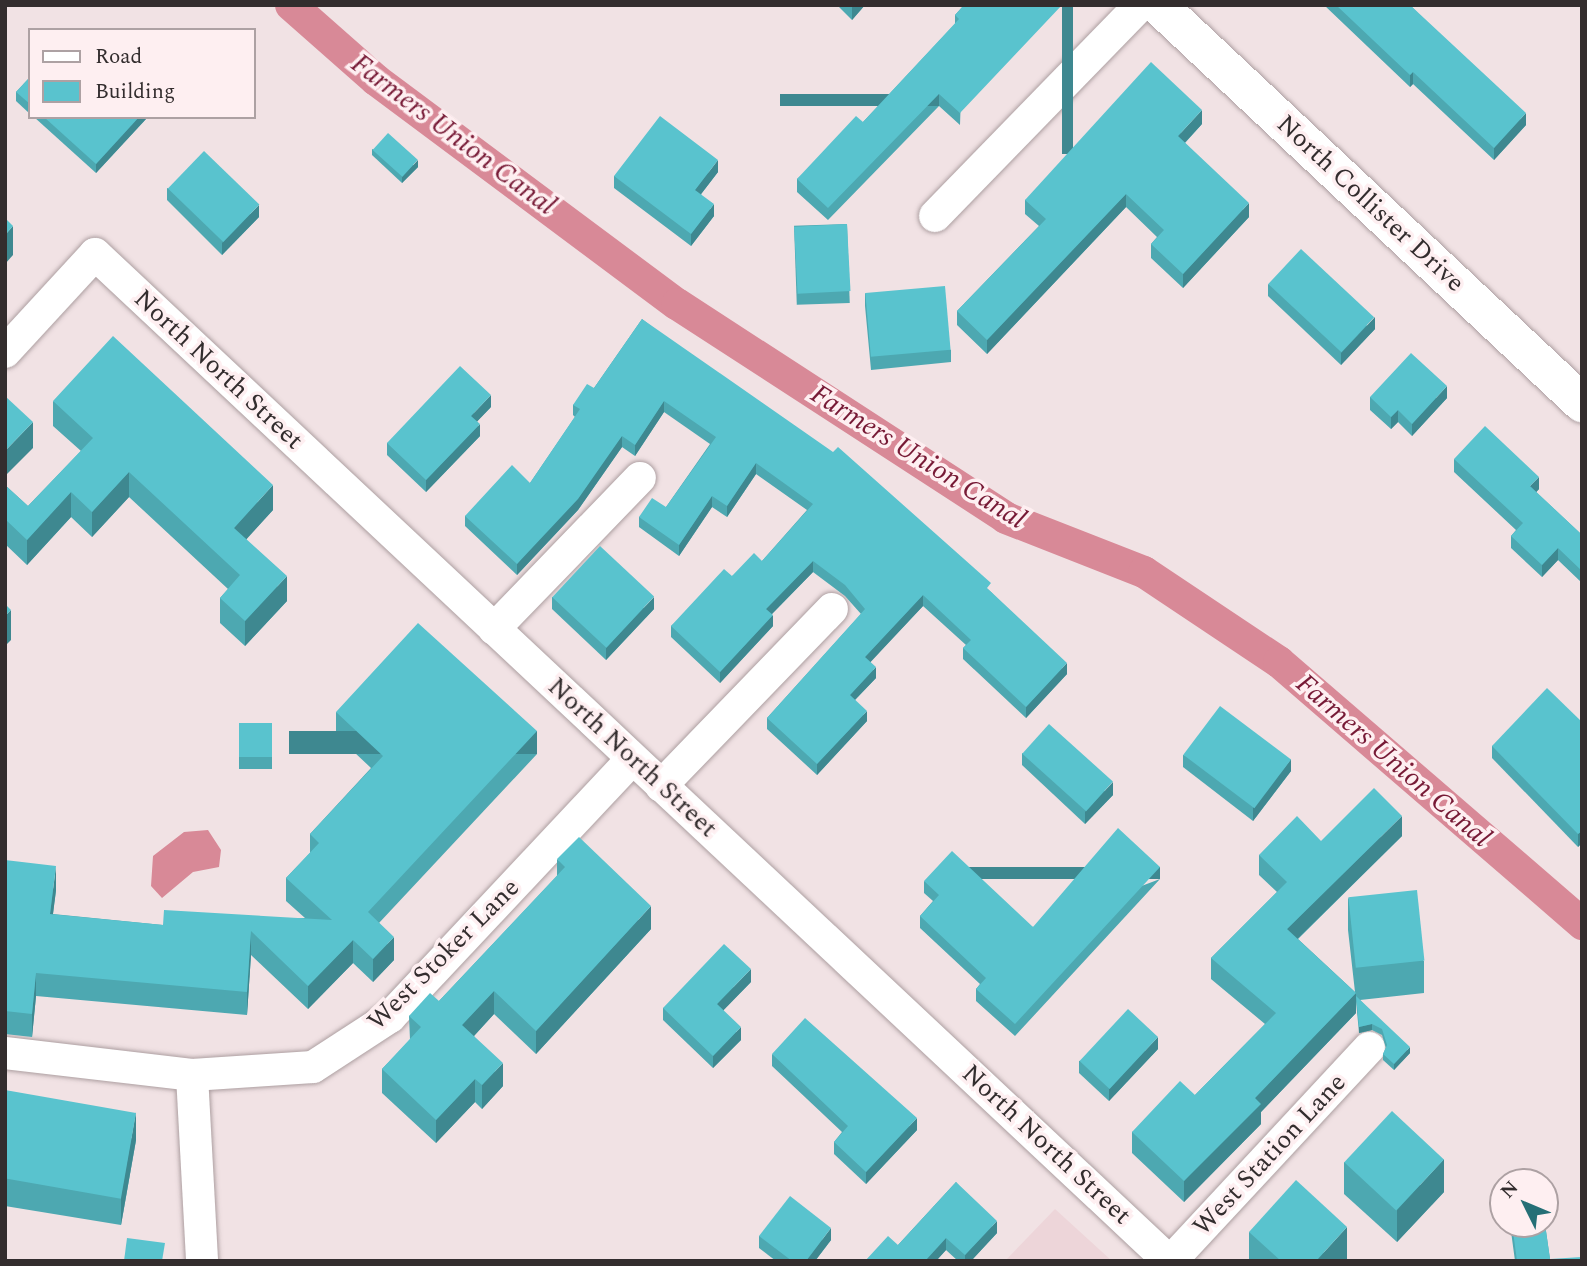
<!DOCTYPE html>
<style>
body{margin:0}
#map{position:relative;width:1587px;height:1266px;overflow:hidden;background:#f1e2e4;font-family:Spectral,serif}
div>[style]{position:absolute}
.built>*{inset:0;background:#edd5d9}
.water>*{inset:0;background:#d88997}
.canal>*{height:32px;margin:-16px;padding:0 16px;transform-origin:16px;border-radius:16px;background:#d88997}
.roads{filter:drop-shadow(0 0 2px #ad9fa1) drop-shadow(0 0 2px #ad9fa1)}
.minor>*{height:32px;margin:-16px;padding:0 16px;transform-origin:16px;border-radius:16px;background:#fff}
.tertiary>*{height:38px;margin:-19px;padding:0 19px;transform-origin:19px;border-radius:19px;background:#fff}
.wall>*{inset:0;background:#4da8b1;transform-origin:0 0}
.shaded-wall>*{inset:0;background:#3e8890;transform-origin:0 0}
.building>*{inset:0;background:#59c3ce;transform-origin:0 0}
span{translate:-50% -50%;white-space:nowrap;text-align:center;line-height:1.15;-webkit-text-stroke:7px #feeff1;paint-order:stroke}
.street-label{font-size:26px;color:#332d2e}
.water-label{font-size:28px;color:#771a36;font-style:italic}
.frame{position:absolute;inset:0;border:7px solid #332d2e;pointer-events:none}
.legend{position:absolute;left:28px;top:28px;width:228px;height:91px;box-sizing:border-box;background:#feeff1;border:2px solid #ada1a3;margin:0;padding:9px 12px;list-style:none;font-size:21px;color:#332d2e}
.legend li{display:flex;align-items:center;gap:14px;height:35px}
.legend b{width:35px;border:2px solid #ada1a3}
.north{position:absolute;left:1489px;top:1168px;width:70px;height:70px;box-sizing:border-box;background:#feeff1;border:2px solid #ada1a3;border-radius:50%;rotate:313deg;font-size:19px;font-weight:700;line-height:28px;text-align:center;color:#332d2e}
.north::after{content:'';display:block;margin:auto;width:24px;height:32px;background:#256f76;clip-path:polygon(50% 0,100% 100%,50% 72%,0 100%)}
</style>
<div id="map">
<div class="built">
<i style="clip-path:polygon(1055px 1209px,1112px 1261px,1005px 1261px)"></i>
</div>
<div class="water">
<i style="clip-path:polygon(208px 830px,221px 850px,219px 867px,193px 872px,162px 898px,151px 886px,153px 856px,184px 832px)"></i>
</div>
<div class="canal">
<i style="left:291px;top:5px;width:113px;rotate:41.4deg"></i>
<i style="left:376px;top:80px;width:375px;rotate:36.7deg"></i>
<i style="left:677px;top:304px;width:392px;rotate:33deg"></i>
<i style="left:1006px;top:518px;width:148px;rotate:21.4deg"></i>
<i style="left:1144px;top:572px;width:162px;rotate:33.7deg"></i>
<i style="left:1279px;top:662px;width:401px;rotate:40.8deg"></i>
</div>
<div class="roads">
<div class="minor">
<i style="left:935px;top:216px;width:294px;rotate:-45.8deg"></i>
<i style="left:5px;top:352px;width:133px;rotate:-47.4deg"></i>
<i style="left:95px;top:254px;width:1472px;rotate:43.16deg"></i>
<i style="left:494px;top:629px;width:210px;rotate:-46deg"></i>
<i style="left:661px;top:786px;width:246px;rotate:-46deg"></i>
<i style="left:5px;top:1053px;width:188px;rotate:6.7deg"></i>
<i style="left:192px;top:1075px;width:121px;rotate:-3.8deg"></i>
<i style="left:313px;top:1067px;width:92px;rotate:-33deg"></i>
<i style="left:390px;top:1017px;width:354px;rotate:-46.8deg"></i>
<i style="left:192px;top:1075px;width:186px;rotate:86.9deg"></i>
<i style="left:1171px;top:1261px;width:291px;rotate:-47.1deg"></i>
</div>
<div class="tertiary">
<i style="left:1158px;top:5px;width:582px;rotate:43.19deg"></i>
</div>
</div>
<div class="wall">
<i style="clip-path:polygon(837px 5px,865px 5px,852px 20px)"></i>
<i style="clip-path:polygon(964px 5px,960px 125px,939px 106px,828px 220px,797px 192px,797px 179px,863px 122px,955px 24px,955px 15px)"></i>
<i style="clip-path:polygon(1324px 5px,1410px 5px,1526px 125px,1494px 160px,1413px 84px,1410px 87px)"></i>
<i style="clip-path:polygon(30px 77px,30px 114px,16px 101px,16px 92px)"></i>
<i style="clip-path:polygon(34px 117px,146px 117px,146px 119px,96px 173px)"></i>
<i style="clip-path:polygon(1202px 124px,1185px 143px,1249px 217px,1183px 288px,1151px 258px,1151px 244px,1157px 237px,1126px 207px,987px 354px,957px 325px,957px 311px,1039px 226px,1025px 214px,1025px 200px)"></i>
<i style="clip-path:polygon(372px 149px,418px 167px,402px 183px,372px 155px)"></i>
<i style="clip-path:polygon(718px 172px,701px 194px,714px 216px,691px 246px,614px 188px,614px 176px)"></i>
<i style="clip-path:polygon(167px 188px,259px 217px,222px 255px,167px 200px)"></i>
<i style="left:847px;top:224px;width:79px;height:53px;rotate:88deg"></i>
<i style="clip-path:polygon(1268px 284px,1375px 329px,1341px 365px,1268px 296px)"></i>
<i style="clip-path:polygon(865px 293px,951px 350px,951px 362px,871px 370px,865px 306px)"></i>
<i style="clip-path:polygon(642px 319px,991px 592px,1067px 674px,1026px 718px,963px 659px,963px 648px,966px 645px,923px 606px,870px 662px,876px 678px,855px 700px,867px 721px,817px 775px,767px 729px,767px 718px,861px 614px,845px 596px,813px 572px,772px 614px,773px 626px,720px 683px,671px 637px,671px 626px,732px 576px,762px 561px,807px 510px,756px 474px,727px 517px,712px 507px,679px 556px,639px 527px,639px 517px,666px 507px,710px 444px,664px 412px,635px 456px,622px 447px,578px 510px,517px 575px,465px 526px,465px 516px,530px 483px,575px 417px,573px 415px,573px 405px,594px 388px)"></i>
<i style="clip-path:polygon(1370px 397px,1447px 398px,1412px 436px,1398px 422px,1391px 429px,1370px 410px)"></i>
<i style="clip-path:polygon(53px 401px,273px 510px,246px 539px,287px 601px,245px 646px,220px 623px,220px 598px,228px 589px,129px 497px,92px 537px,71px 517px,27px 565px,5px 544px,5px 485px,28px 506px,81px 451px,53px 426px)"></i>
<i style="clip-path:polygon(491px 407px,477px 421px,480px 436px,426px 492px,387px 455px,387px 443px)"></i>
<i style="clip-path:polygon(1454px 459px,1539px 489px,1536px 492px,1580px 533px,1582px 530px,1582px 583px,1558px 560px,1542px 577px,1511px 548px,1511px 536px,1516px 530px,1454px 472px)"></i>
<i style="clip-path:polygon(552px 597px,654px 609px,606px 660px,552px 609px)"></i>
<i style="clip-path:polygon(336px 712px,537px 754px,379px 923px,394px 960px,373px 982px,353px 963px,308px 1009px,251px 955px,247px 1015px,36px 996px,32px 1037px,5px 1034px,5px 860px,56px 890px,53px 914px,163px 925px,305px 918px,286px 901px,286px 878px,310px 853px,310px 834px,371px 768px,336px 735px)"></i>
<i style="clip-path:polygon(1582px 722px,1582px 843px,1578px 847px,1492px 758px,1492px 746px)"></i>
<i style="left:239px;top:723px;width:33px;height:46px"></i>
<i style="clip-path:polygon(1022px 753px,1113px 795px,1085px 824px,1022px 765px)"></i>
<i style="clip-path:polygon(1183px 755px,1291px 771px,1253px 821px,1183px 767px)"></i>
<i style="clip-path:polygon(1402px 836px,1298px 939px,1355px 992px,1348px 930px,1348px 898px,1424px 961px,1424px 993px,1360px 1000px,1410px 1053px,1394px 1070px,1383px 1060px,1383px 1054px,1386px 1048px,1382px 1035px,1372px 1030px,1359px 1033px,1356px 1001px,1356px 1013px,1261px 1112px,1261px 1124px,1184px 1202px,1132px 1153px,1132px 1132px,1195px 1095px,1265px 1024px,1211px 979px,1211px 958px,1277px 892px,1259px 875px,1259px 855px,1321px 841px)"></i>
<i style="clip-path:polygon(557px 859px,651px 929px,536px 1054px,494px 1014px,474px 1036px,503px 1086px,482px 1109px,475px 1102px,436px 1143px,382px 1093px,382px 1069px,410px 1040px,409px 1016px,439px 1001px,557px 876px)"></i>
<i style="clip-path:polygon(1160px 879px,1015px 1036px,976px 1001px,976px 989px,980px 984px,920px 928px,920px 916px,933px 901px,924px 893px,924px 881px,1033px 927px)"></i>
<i style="clip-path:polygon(751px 982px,723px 1010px,741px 1040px,713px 1068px,663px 1020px,663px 1008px)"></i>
<i style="clip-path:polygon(1158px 1049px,1109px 1101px,1079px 1073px,1079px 1061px)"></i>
<i style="clip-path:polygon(772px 1054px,917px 1130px,866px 1184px,834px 1154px,834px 1142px,842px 1132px,772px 1066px)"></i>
<i style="clip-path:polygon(5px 1090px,136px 1140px,121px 1225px,5px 1206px)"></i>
<i style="clip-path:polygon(1344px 1162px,1444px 1192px,1397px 1242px,1344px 1194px)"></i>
<i style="clip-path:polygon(956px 1182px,997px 1233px,971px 1261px,958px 1261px,946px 1250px,936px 1261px,865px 1261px,898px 1245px)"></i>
<i style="clip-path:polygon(1510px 1224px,1545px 1224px,1550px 1259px,1582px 1261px,1515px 1261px)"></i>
<i style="clip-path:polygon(1249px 1232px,1347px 1259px,1345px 1261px,1249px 1261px)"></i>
<i style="clip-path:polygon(759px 1236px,831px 1240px,815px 1261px,776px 1261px,759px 1248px)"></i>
</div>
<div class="shaded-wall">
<i style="clip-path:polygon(854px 5px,865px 5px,852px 20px,852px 7px)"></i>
<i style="left:1062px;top:5px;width:11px;height:149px"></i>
<i style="clip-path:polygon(1413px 72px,1413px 84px,1410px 87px,1410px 75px)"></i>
<i style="left:939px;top:94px;width:12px;height:159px;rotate:90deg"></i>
<i style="clip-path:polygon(1202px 110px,1202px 124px,1178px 150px,1178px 136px)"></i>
<i style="clip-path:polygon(1526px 113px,1526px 125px,1494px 160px,1494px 148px)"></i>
<i style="clip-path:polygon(139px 117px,146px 117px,146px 119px,96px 173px,96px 164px)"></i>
<i style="clip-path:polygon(418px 160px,418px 167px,402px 183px,402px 177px)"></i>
<i style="clip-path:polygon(718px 160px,718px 172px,695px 202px,695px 190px)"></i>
<i style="clip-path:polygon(1126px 194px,1126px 207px,987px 354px,987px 340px)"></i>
<i style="clip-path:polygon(1249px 203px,1249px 217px,1183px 288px,1183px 274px)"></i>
<i style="clip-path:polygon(714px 204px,714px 216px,691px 246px,691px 234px)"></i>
<i style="clip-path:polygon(259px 205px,259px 217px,222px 255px,222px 243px)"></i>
<i style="clip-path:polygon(13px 226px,13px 255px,5px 264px,5px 235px)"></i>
<i style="clip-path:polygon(1375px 317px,1375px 329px,1341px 365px,1341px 353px)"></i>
<i style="clip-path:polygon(1447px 386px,1447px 398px,1412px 436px,1412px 424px)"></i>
<i style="clip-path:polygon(491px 395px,491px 407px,471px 428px,471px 416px)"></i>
<i style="clip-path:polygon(664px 401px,664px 412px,635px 456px,635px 445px)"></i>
<i style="clip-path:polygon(1398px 410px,1398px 422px,1391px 429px,1391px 417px)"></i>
<i style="clip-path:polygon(33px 422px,33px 448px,5px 476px,5px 451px)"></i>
<i style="clip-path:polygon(480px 424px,480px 436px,426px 492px,426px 480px)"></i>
<i style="clip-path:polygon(622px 436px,622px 447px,578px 510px,517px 575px,517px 564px)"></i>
<i style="clip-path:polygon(756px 463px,756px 474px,727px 517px,727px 506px)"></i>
<i style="clip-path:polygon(129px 472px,129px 497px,92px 537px,92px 512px)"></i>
<i style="clip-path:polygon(1539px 477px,1539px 489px,1530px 499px,1530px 486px)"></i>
<i style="clip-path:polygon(273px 485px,273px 510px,234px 553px,234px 528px)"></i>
<i style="clip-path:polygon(71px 492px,71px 517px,27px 565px,27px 540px)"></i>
<i style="clip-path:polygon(712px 496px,712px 507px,679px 556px,679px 545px)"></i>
<i style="clip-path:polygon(1558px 548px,1558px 560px,1542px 577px,1542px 565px)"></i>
<i style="clip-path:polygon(813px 561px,813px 572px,766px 620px,766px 609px)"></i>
<i style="clip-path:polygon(287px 576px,287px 601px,245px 646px,245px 621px)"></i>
<i style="clip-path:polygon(923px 595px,923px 606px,865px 668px,865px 657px)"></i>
<i style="clip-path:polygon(654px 597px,654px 609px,606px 660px,606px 648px)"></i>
<i style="clip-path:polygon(11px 610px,11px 640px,5px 646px,5px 616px)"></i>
<i style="clip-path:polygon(773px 615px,773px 626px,720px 683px,720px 672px)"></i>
<i style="clip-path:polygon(1067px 663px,1067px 674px,1026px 718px,1026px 707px)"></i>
<i style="clip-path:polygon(876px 667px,876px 678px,850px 705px,850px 695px)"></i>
<i style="clip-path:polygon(867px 711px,867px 721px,817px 775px,817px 764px)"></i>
<i style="left:537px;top:731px;width:23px;height:248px;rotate:90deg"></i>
<i style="clip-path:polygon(1291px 759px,1291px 771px,1253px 821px,1253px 808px)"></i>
<i style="clip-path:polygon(1113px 782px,1113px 795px,1085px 824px,1085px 812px)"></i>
<i style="clip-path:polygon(1402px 816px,1402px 836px,1287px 949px,1287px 929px)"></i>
<i style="clip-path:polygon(1582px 831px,1582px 843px,1578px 847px,1578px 834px)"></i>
<i style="clip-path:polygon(56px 866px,56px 890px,50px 937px,50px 914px)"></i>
<i style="left:1160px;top:867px;width:12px;height:214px;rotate:90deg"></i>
<i style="clip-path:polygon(651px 906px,651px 929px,536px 1054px,536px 1031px)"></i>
<i style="clip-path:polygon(251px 931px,251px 955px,247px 1015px,247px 992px)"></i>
<i style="clip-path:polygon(394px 937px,394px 960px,373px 982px,373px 959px)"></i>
<i style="clip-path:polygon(353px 940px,353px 963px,308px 1009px,308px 986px)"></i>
<i style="clip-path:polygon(751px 969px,751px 982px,717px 1017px,717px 1004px)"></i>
<i style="clip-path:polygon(36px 973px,36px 996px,32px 1037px,32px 1014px)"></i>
<i style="clip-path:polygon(494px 991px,494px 1014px,462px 1049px,462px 1025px)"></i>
<i style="clip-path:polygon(1356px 993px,1356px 1013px,1261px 1112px,1261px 1124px,1184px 1202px,1184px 1181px,1255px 1098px)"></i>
<i style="clip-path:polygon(1372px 1024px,1372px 1030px,1359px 1033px,1359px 1027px)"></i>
<i style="clip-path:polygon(741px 1027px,741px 1040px,713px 1068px,713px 1056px)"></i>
<i style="clip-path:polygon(1158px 1037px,1158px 1049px,1109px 1101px,1109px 1089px)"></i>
<i style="clip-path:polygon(1410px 1047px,1410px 1053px,1394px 1070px,1394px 1064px)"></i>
<i style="clip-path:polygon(503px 1063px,503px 1086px,482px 1109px,482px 1085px)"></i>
<i style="clip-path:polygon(475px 1079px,475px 1102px,436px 1143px,436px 1120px)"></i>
<i style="clip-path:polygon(136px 1112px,136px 1140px,121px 1225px,121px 1196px)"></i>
<i style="clip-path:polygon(917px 1118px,917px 1130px,866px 1184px,866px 1172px)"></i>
<i style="clip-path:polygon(1444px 1159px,1444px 1192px,1397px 1242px,1397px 1210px)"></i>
<i style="clip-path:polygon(997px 1221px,997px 1233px,971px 1261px,965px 1261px,965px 1255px)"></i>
<i style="clip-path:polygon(1347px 1227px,1347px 1259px,1345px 1261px,1316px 1261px)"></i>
<i style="clip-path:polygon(831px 1228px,831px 1240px,815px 1261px,806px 1261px)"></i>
<i style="clip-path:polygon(946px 1238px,946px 1250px,936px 1261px,925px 1261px)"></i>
</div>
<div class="building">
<i style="clip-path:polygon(964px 5px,1062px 5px,960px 113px,939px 94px,828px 208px,797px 179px,856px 116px,863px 122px,959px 19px,955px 15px)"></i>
<i style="clip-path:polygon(1336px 5px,1410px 5px,1526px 113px,1494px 148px,1413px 72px,1410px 75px)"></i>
<i style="clip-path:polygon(1151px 62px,1202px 110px,1178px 136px,1249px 203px,1183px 274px,1151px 244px,1164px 230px,1126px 194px,987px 340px,957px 311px,1046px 219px,1025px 200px)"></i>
<i style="clip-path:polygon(30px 77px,30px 104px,16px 92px)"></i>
<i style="clip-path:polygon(660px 116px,718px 160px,695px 190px,714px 204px,691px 234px,614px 176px)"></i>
<i style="clip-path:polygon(44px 117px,139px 117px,96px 164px)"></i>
<i style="left:388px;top:133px;width:40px;height:23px;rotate:42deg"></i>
<i style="left:204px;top:151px;width:77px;height:52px;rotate:44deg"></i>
<i style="clip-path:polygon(5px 218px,13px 226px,5px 235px)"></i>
<i style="left:847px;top:224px;width:67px;height:53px;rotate:87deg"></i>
<i style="left:1301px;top:249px;width:100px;height:48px;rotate:43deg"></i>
<i style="left:945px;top:286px;width:64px;height:80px;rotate:85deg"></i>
<i style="clip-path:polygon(642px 319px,833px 452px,838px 447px,991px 583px,987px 588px,1067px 663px,1026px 707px,963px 648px,971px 640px,923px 595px,865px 657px,876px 667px,850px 695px,867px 711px,817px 764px,767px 718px,865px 609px,845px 585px,813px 561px,766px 609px,773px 615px,720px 672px,671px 626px,724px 569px,732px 576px,754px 553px,762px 561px,813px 504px,756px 463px,727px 506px,712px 496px,679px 545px,639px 517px,652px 498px,666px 507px,716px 437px,664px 401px,635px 445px,622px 436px,578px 499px,517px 564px,465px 516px,512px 465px,530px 483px,580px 409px,573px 405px,587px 384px,594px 388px)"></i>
<i style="clip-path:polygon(113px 336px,273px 485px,234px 528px,287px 576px,245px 621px,220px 598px,240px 575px,129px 472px,92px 512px,71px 492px,27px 540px,5px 519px,5px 485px,28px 506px,93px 438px,53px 401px)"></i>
<i style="clip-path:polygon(1411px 353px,1447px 386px,1412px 424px,1398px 410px,1391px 417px,1370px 397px)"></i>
<i style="clip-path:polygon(460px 366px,491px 395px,471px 416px,480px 424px,426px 480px,387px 443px)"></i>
<i style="clip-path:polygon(5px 396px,33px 422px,5px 451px)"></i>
<i style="clip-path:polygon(1485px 426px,1539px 477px,1530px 486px,1580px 533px,1582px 530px,1582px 571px,1558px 548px,1542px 565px,1511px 536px,1523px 523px,1454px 459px)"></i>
<i style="left:600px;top:546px;width:74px;height:70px;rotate:43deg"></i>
<i style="clip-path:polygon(5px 604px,11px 610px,5px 616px)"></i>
<i style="clip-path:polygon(418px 623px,537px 731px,368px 912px,394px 937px,373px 959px,353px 940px,308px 986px,251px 931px,247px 992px,36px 973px,32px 1014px,5px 1011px,5px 860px,56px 866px,50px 914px,163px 925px,164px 910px,332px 920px,286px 878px,319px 843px,310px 834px,383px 756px,336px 712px)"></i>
<i style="clip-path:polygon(1547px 688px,1582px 722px,1582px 831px,1578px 834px,1492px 746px)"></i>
<i style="left:1220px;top:706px;width:89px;height:61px;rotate:37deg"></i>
<i style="left:239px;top:723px;width:33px;height:34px"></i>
<i style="left:1049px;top:724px;width:86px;height:40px;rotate:42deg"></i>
<i style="clip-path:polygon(1374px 788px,1402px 816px,1287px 929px,1356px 993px,1255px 1098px,1261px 1104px,1184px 1181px,1132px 1132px,1180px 1081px,1195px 1095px,1276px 1013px,1211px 958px,1287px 882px,1259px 855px,1297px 816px,1321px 841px)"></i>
<i style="clip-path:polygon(1118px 828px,1160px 867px,1015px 1024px,976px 989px,986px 978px,920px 916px,939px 895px,924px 881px,952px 851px,1033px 927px)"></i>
<i style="clip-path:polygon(579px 837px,651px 906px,536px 1031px,494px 991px,462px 1025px,503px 1063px,482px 1085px,475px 1079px,436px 1120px,382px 1069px,421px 1027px,409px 1016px,430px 993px,439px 1001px,565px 867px,557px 859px)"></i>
<i style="left:1417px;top:890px;width:71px;height:69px;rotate:84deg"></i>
<i style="clip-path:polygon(724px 944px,751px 969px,717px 1004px,741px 1027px,713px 1056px,663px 1008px)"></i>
<i style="clip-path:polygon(1356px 996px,1410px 1047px,1394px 1064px,1383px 1054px,1387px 1045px,1382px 1029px,1372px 1024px,1359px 1027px)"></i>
<i style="left:1128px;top:1009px;width:41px;height:71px;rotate:43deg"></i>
<i style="clip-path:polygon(805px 1018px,917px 1118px,866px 1172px,834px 1142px,848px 1126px,772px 1054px)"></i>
<i style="left:5px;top:1090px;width:133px;height:87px;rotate:10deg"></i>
<i style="left:1392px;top:1111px;width:71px;height:70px;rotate:43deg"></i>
<i style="clip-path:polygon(1296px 1180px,1347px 1227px,1316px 1261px,1281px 1261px,1249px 1232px)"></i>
<i style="clip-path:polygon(956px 1182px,997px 1221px,965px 1255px,946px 1238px,925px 1261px,865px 1261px,888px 1236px,898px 1245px)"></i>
<i style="clip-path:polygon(790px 1196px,831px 1228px,806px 1261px,792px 1261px,759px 1236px)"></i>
<i style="clip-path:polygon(1512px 1224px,1545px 1224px,1550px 1259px,1582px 1257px,1582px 1261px,1517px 1261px)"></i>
<i style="clip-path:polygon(127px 1238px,165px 1243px,162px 1261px,124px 1261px)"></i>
</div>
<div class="street-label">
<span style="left:1370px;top:204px;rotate:43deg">North Collister Drive</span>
<span style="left:218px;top:370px;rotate:43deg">North North Street</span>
<span style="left:632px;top:758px;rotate:43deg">North North Street</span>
<span style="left:444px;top:955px;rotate:-45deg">West Stoker Lane</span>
<span style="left:1046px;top:1145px;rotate:43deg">North North Street</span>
<span style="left:1270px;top:1155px;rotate:-47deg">West Station Lane</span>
</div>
<div class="water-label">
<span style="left:453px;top:135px;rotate:37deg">Farmers Union Canal</span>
<span style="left:918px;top:457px;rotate:32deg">Farmers Union Canal</span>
<span style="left:1393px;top:761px;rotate:41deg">Farmers Union Canal</span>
</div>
<div class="frame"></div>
<ul class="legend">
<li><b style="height:9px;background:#fff"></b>Road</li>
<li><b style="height:19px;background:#59c3ce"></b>Building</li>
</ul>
<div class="north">N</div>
</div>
